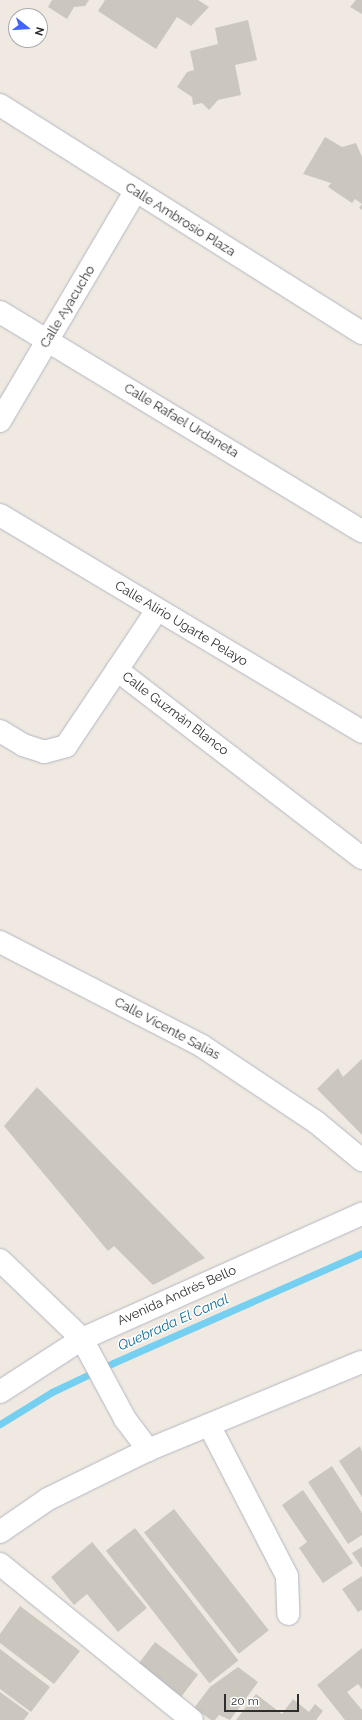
<!DOCTYPE html>
<meta charset="utf-8">
<style>
body{margin:0}
#map{position:relative;width:362px;height:1720px;overflow:hidden;background:#efe9e1;font-family:Raleway,sans-serif}
div>[style]{position:absolute}
.stream>*{height:7px;margin:-3.5px;padding:0 3.5px;transform-origin:3.5px;border-radius:3.5px;background:#75cff0}
.building>*{inset:0;background:#cbc7bf;transform-origin:0 0}
.roads{filter:drop-shadow(0 0 1px #b4b7c1) drop-shadow(0 0 1px #b4b7c1)}
.minor>*{height:22px;margin:-11px;padding:0 11px;transform-origin:11px;border-radius:11px;background:#fff}
span{translate:-50% -50%;white-space:nowrap;text-align:center;line-height:1.15;-webkit-text-stroke:3px #fff;paint-order:stroke}
.street-label{font-size:13px;color:#2e2e2e}
.water-label{font-size:14px;color:#0d6fa3;font-style:italic}
.north{position:absolute;left:8px;top:8px;width:40px;height:40px;box-sizing:border-box;background:#fff;border:1px solid #ababab;border-radius:50%;rotate:107deg;font-size:11px;font-weight:700;line-height:16px;text-align:center;color:#2e2e2e}
.north::after{content:'';display:block;margin:auto;width:14px;height:18px;background:#4264fb;clip-path:polygon(50% 0,100% 100%,50% 72%,0 100%)}
.scale{position:absolute;left:224px;top:1694px;width:75px;height:18px;box-sizing:border-box;border:2px solid #2e2e2e;border-top:0;padding-left:5px;font-size:12px;line-height:14px;white-space:nowrap;color:#2e2e2e;-webkit-text-stroke:3px #fff;paint-order:stroke}
</style>
<div id="map">
<div class="stream">
<i style="left:0;top:1424px;width:61px;rotate:-31.6deg"></i>
<i style="left:52px;top:1392px;width:68px;rotate:-25.4deg"></i>
<i style="left:113px;top:1363px;width:272px;rotate:-23.8deg"></i>
</div>
<div class="building">
<i style="clip-path:polygon(52px 0,89px 0,85px 6px,74px 7px,67px 19px,48px 7px)"></i>
<i style="clip-path:polygon(105px 0,198px 0,209px 7px,191px 26px,177px 17px,156px 49px,98px 11px)"></i>
<i style="clip-path:polygon(356px 0,362px 0,362px 14px,350px 7px)"></i>
<i style="clip-path:polygon(248px 20px,257px 60px,235px 65px,241px 95px,218px 100px,209px 110px,202px 103px,193px 105px,192px 97px,177px 87px,187px 72px,194px 70px,190px 51px,218px 44px,215px 28px)"></i>
<i style="clip-path:polygon(325px 137px,342px 147px,356px 143px,362px 157px,362px 210px,359px 208px,362px 204px,355px 199px,352px 203px,328px 187px,331px 183px,303px 174px)"></i>
<i style="clip-path:polygon(362px 1059px,362px 1135px,317px 1089px,338px 1068px,343px 1077px)"></i>
<i style="clip-path:polygon(37px 1087px,205px 1258px,153px 1285px,114px 1246px,108px 1251px,4px 1126px)"></i>
<i style="clip-path:polygon(360px 1446px,362px 1452px,362px 1497px,339px 1461px)"></i>
<i style="clip-path:polygon(332px 1466px,362px 1513px,362px 1535px,348px 1544px,308px 1482px)"></i>
<i style="clip-path:polygon(303px 1490px,353px 1563px,323px 1583px,299px 1548px,307px 1542px,282px 1505px)"></i>
<i style="left:174px;top:1509px;width:154px;height:38px;rotate:52deg"></i>
<i style="left:135px;top:1528px;width:168px;height:37px;rotate:52deg"></i>
<i style="clip-path:polygon(92px 1542px,147px 1608px,118px 1632px,87px 1594px,74px 1605px,51px 1577px)"></i>
<i style="clip-path:polygon(362px 1547px,362px 1568px,352px 1553px)"></i>
<i style="clip-path:polygon(362px 1576px,362px 1610px,358px 1612px,342px 1589px)"></i>
<i style="clip-path:polygon(20px 1606px,80px 1651px,54px 1684px,0 1643px,0 1634px)"></i>
<i style="left:155px;top:1642px;width:54px;height:28px;rotate:37deg"></i>
<i style="clip-path:polygon(362px 1648px,362px 1689px,358px 1684px,347px 1692px,362px 1710px,362px 1720px,345px 1720px,317px 1685px)"></i>
<i style="clip-path:polygon(0 1649px,50px 1687px,31px 1712px,0 1689px)"></i>
<i style="clip-path:polygon(238px 1667px,258px 1682px,230px 1720px,219px 1715px,215px 1720px,211px 1720px,194px 1708px,210px 1687px)"></i>
<i style="clip-path:polygon(0 1692px,29px 1713px,24px 1720px,0 1720px)"></i>
<i style="clip-path:polygon(256px 1694px,282px 1714px,293px 1699px,309px 1712px,315px 1704px,323px 1711px,316px 1720px,236px 1720px)"></i>
</div>
<div class="roads">
<div class="minor">
<i style="left:0;top:105px;width:428px;rotate:32.2deg"></i>
<i style="left:0;top:312px;width:423px;rotate:31.2deg"></i>
<i style="left:0;top:421px;width:266px;rotate:-59.5deg"></i>
<i style="left:0;top:515px;width:422px;rotate:30.9deg"></i>
<i style="left:117px;top:670px;width:72px;rotate:-56.3deg"></i>
<i style="left:0;top:731px;width:27px;rotate:31deg"></i>
<i style="left:23px;top:745px;width:22px;rotate:18deg"></i>
<i style="left:44px;top:752px;width:23px;rotate:-15deg"></i>
<i style="left:66px;top:746px;width:92px;rotate:-56.1deg"></i>
<i style="left:117px;top:670px;width:309px;rotate:37.5deg"></i>
<i style="left:0;top:942px;width:227px;rotate:27.2deg"></i>
<i style="left:202px;top:1046px;width:137px;rotate:33.7deg"></i>
<i style="left:316px;top:1122px;width:60px;rotate:39.6deg"></i>
<i style="left:0;top:1260px;width:114px;rotate:43.9deg"></i>
<i style="left:82px;top:1339px;width:91px;rotate:61.7deg"></i>
<i style="left:125px;top:1419px;width:39px;rotate:53deg"></i>
<i style="left:0;top:1392px;width:98px;rotate:-32.9deg"></i>
<i style="left:82px;top:1339px;width:307px;rotate:-24.1deg"></i>
<i style="left:209px;top:1425px;width:170px;rotate:62.7deg"></i>
<i style="left:287px;top:1576px;width:38px;rotate:88deg"></i>
<i style="left:0;top:1532px;width:58px;rotate:-34.5deg"></i>
<i style="left:48px;top:1499px;width:111px;rotate:-26.1deg"></i>
<i style="left:148px;top:1450px;width:231px;rotate:-22.4deg"></i>
<i style="left:0;top:1564px;width:247px;rotate:39.1deg"></i>
</div>
</div>
<div class="street-label">
<span style="left:180px;top:220px;rotate:32deg">Calle Ambrosio Plaza</span>
<span style="left:68px;top:307px;rotate:-59deg">Calle Ayacucho</span>
<span style="left:181px;top:421px;rotate:31deg">Calle Rafael Urdaneta</span>
<span style="left:181px;top:624px;rotate:31deg">Calle Alirio Ugarte Pelayo</span>
<span style="left:175px;top:714px;rotate:37deg">Calle Guzmán Blanco</span>
<span style="left:167px;top:1029px;rotate:28deg">Calle Vicente Salías</span>
<span style="left:177px;top:1296px;rotate:-24deg">Avenida Andrés Bello</span>
</div>
<div class="water-label">
<span style="left:173px;top:1322px;rotate:-24deg">Quebrada El Canal</span>
</div>
<div class="north">N</div>
<div class="scale">20 m</div>
</div>
